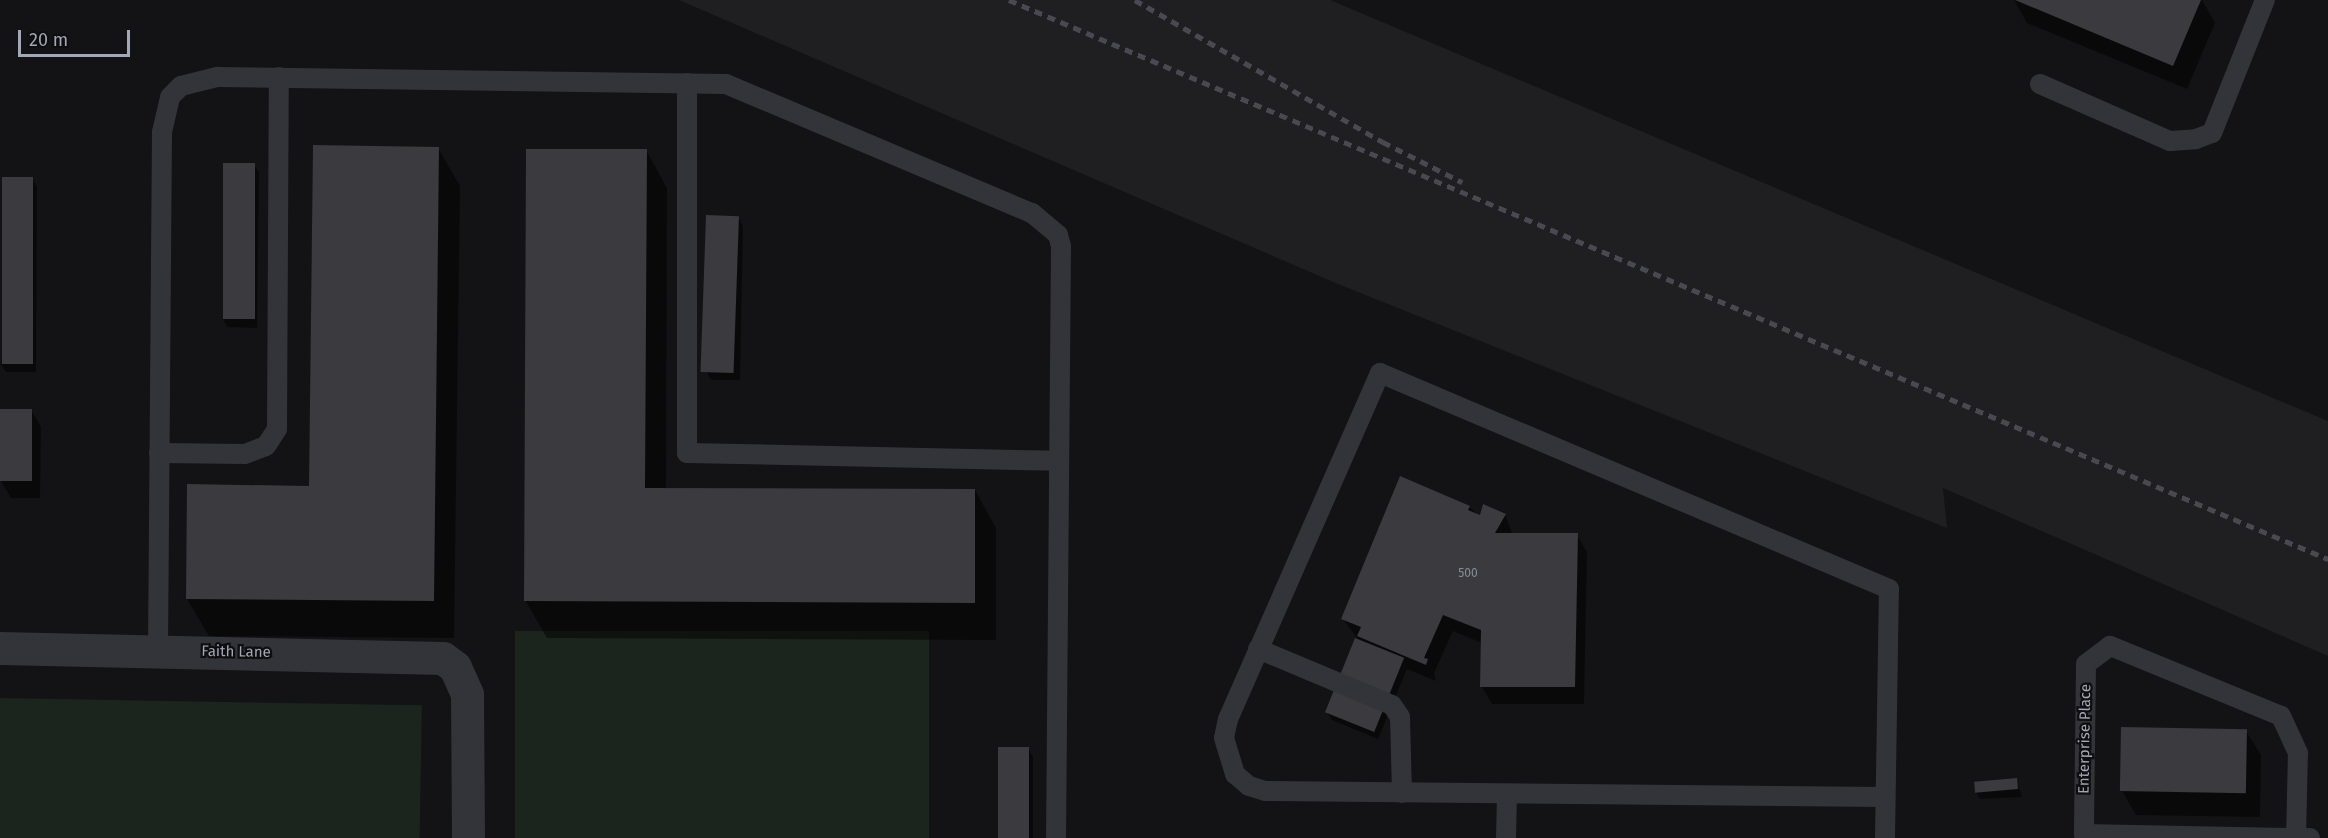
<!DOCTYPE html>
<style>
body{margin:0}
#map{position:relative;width:2328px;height:838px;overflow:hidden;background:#131214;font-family:"Fira Sans",sans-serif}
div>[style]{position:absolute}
.built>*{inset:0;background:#1f1e21}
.green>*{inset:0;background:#1c241e;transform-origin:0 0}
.shadow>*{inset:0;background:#0007}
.building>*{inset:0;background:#3a3a3f;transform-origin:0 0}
.service>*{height:20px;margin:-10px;padding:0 10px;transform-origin:10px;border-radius:10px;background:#33333a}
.minor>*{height:33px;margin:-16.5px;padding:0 16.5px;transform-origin:16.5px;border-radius:16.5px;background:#33333a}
.rail>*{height:4.5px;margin-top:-2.25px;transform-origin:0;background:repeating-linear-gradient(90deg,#484951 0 8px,transparent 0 14px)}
span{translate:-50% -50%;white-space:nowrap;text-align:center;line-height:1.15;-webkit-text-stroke:4.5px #0e0d0f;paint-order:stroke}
.number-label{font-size:12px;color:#898c98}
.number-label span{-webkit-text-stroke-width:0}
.street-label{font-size:15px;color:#a3a7b6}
.scale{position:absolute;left:18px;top:30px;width:112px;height:27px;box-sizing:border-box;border:3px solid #a3a7b6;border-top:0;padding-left:8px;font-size:18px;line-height:21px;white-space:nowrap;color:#a3a7b6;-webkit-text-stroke:4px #0e0d0f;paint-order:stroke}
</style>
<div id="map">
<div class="built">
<i style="clip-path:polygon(679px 0,1330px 0,2328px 421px,2328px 656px,1943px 488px,1947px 528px,1338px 284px)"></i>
</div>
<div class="green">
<i style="left:515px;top:631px;width:414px;height:207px"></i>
<i style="left:0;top:698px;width:422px;height:140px;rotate:1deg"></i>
</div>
<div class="shadow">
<i style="clip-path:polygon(2014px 0,2202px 0,2215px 23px,2187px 89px,2027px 23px)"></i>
<i style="clip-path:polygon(438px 148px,460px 186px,454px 638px,209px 636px,187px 599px,311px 487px)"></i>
<i style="clip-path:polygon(646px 150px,667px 188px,666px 489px,975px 490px,996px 528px,996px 640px,547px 638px,525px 600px)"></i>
<i style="clip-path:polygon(254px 165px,259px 173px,257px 328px,227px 327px,223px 319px)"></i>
<i style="clip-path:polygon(32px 178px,37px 187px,36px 372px,6px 372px,1px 364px)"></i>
<i style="clip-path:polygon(738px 217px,743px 226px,740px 380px,711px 380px,706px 371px)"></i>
<i style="clip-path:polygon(31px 410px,41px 427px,40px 498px,11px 498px,1px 481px)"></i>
<i style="clip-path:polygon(1469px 507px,1481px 517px,1505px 515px,1513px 535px,1577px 535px,1587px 552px,1584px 704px,1492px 704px,1482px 687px,1482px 643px,1453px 631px,1434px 673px,1436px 681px,1407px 669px,1378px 739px,1332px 720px,1327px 712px,1357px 638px,1343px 619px)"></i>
<i style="clip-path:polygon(2246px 731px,2261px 755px,2260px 817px,2136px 815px,2122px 791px)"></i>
<i style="clip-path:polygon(1028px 748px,1033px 757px,1033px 838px,998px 838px)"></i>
<i style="clip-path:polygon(2016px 780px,2022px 797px,1980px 799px,1975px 790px)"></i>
</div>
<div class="building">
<i style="clip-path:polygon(2015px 0,2201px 0,2173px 66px)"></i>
<i style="clip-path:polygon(313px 145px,439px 147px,434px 601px,186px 599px,187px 484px,309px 486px)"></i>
<i style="clip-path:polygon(526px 149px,647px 149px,645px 488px,975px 489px,975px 603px,524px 601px)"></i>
<i style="left:223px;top:163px;width:32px;height:156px"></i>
<i style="left:2px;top:177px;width:31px;height:187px"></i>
<i style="left:706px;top:215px;width:33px;height:157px;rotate:2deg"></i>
<i style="left:0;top:409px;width:32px;height:72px"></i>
<i style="clip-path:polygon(1400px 476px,1470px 506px,1468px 510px,1480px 515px,1483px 504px,1506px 514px,1495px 533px,1578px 533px,1575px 687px,1480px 687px,1481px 630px,1443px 615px,1424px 658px,1428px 659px,1426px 665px,1357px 636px,1361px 627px,1341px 619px)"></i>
<i style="left:1355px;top:638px;width:53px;height:80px;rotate:22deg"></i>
<i style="left:2121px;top:727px;width:126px;height:64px;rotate:1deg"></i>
<i style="left:998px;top:747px;width:31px;height:91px"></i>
<i style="left:2017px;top:778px;width:11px;height:43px;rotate:85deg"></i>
</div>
<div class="service">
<i style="left:687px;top:83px;width:370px;rotate:90deg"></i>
<i style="left:687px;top:453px;width:372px;rotate:1.2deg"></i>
<i style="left:2040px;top:84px;width:142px;rotate:23.7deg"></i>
<i style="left:2170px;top:141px;width:26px;rotate:-4deg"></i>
<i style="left:2196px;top:139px;width:17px;rotate:-21deg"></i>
<i style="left:2212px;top:133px;width:143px;rotate:-68.3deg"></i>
<i style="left:159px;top:453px;width:86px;rotate:0.7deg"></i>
<i style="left:245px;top:454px;width:22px;rotate:-21deg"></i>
<i style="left:266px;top:446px;width:20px;rotate:-57deg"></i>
<i style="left:277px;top:429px;width:352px;rotate:-89.7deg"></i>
<i style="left:1258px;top:649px;width:145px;rotate:22.7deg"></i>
<i style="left:1392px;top:705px;width:14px;rotate:56deg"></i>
<i style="left:1400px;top:717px;width:76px;rotate:88.5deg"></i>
<i style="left:158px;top:651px;width:519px;rotate:-89.56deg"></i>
<i style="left:162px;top:132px;width:36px;rotate:-77deg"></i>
<i style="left:170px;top:97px;width:16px;rotate:-45deg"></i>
<i style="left:181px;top:86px;width:38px;rotate:-14deg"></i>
<i style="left:218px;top:77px;width:508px;rotate:0.79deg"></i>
<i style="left:726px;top:84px;width:332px;rotate:22.9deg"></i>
<i style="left:1032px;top:213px;width:34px;rotate:40deg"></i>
<i style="left:1058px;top:235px;width:11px;rotate:75deg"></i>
<i style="left:1061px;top:246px;width:592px;rotate:90.48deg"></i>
<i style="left:1506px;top:838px;width:44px;rotate:-88.7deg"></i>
<i style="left:1885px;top:838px;width:249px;rotate:-89.1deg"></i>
<i style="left:1889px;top:589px;width:553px;rotate:-157.01deg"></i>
<i style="left:1380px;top:373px;width:378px;rotate:113.7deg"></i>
<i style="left:1228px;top:719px;width:19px;rotate:102deg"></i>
<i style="left:1224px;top:738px;width:38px;rotate:73deg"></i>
<i style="left:1235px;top:774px;width:18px;rotate:41deg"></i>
<i style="left:1249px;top:786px;width:17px;rotate:17deg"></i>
<i style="left:1265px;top:791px;width:620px;rotate:0.55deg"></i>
<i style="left:2296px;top:838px;width:85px;rotate:-88.7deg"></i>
<i style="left:2298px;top:753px;width:41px;rotate:-114.7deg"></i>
<i style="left:2281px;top:716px;width:185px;rotate:-157.7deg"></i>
<i style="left:2110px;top:646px;width:30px;rotate:143deg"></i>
<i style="left:2086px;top:664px;width:170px;rotate:90.7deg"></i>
<i style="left:2084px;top:834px;width:212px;rotate:1.1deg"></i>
<i style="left:2296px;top:838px;width:14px"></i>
</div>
<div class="minor">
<i style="left:0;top:648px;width:443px;rotate:1.3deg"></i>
<i style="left:443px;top:658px;width:15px;rotate:37deg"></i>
<i style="left:455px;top:667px;width:30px;rotate:66deg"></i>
<i style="left:467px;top:694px;width:144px;rotate:89.6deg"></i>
</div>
<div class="rail">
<i style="left:1009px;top:0;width:1433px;rotate:22.97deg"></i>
<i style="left:1135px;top:0;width:286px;rotate:29.8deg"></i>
<i style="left:1383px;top:142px;width:89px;rotate:26.9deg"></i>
</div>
<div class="number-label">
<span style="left:1468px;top:574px">500</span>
</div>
<div class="street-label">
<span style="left:236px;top:652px;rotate:1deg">Faith Lane</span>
<span style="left:2085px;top:739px;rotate:-89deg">Enterprise Place</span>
</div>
<div class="scale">20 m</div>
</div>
